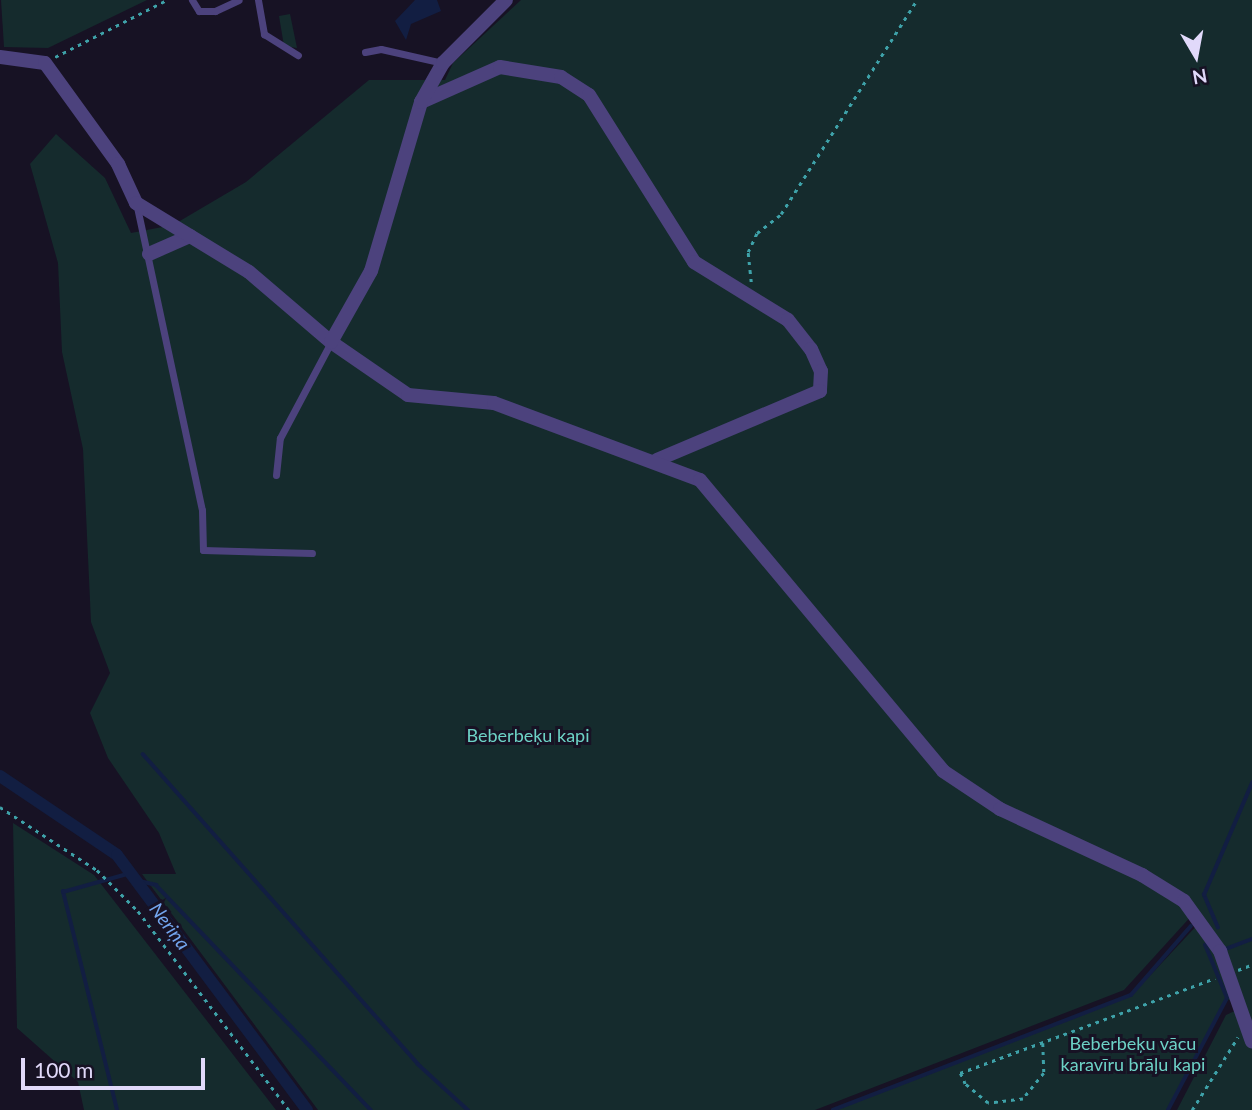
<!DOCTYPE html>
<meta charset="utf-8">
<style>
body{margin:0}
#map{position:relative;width:1252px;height:1110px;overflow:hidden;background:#171224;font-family:Lato,sans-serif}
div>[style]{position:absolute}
.green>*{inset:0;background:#152b2d}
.water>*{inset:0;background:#121e42}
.stream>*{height:3.5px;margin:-1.75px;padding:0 1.75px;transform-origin:1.75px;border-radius:1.75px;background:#121e42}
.canal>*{height:12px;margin:-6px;padding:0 6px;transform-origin:6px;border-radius:6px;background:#121e42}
.path>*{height:2.5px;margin-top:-1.25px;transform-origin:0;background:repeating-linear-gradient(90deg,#3ea2a9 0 3.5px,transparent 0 8.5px)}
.service>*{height:7px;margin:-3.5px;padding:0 3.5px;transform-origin:3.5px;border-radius:3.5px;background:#4c427d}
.minor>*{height:14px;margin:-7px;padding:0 7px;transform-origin:7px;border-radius:7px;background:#4c427d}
.tertiary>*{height:14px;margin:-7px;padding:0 7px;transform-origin:7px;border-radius:7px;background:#4c427d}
span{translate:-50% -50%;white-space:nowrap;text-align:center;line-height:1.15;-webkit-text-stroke:6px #171224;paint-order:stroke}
.park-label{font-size:18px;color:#6dd2c6}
.water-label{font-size:19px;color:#73a5ee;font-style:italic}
.north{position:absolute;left:1161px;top:21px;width:70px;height:70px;-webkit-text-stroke:5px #171224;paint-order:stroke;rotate:170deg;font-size:19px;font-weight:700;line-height:28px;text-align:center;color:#e1d9fa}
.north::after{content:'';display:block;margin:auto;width:24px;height:32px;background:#e1d9fa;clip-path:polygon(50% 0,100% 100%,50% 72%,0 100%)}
.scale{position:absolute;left:21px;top:1058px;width:184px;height:32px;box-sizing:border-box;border:4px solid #e1d9fa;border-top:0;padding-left:9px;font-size:21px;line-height:24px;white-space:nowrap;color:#e1d9fa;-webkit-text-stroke:5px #171224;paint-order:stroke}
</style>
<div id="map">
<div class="green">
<i style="clip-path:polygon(1px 0,147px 0,48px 48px,4px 47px)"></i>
<i style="clip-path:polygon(521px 0,1252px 0,1252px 1110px,1177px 1110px,1226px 1015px,1239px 1009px,1227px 998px,1168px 1110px,833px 1110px,1131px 996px,1201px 921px,1194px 913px,1124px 990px,815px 1110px,318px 1110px,142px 874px,176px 874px,159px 833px,108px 758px,90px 713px,110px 673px,91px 622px,83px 449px,62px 352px,58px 263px,30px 164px,56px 134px,105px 178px,131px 233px,173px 225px,246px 182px,369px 80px,445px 80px,453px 63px)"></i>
<i style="clip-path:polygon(290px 14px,297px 48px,284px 46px,279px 16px)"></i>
<i style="clip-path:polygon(13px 823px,94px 875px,276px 1110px,84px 1110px,78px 1082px,17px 1028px)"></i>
</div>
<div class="water">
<i style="clip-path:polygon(415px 0,437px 0,441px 11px,411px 24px,406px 40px,395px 21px)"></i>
</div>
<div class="stream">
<i style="left:143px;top:754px;width:414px;rotate:48.4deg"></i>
<i style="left:418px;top:1064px;width:68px;rotate:42.6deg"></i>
<i style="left:135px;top:880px;width:22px;rotate:13deg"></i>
<i style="left:156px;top:885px;width:311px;rotate:46.3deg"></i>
<i style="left:1218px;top:928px;width:36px;rotate:-113deg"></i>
<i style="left:1204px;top:895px;width:122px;rotate:-66.8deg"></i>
<i style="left:1226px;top:949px;width:28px;rotate:-21deg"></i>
<i style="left:117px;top:1110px;width:225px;rotate:-103.9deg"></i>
<i style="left:63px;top:892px;width:71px;rotate:-15.6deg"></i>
<i style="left:833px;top:1110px;width:319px;rotate:-21.1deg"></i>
<i style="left:1131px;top:995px;width:91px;rotate:-49deg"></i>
<i style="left:1168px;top:1110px;width:127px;rotate:-62.2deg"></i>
<i style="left:1227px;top:998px;width:57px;rotate:-112.5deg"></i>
</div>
<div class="canal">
<i style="left:0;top:776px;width:141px;rotate:34deg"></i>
<i style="left:117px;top:855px;width:318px;rotate:53.3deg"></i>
</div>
<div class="path">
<i style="left:55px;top:57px;width:126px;rotate:-27deg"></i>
<i style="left:751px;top:282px;width:30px;rotate:-96deg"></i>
<i style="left:748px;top:252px;width:21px;rotate:-65deg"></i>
<i style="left:757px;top:233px;width:31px;rotate:-38deg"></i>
<i style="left:781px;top:214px;width:254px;rotate:-57.6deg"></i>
<i style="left:0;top:807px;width:116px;rotate:33deg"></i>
<i style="left:97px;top:870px;width:58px;rotate:45deg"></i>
<i style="left:138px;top:911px;width:250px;rotate:52.8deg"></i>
<i style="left:1238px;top:970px;width:14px;rotate:-21deg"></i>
<i style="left:1043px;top:1043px;width:30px;rotate:88deg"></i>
<i style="left:1044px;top:1073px;width:33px;rotate:129deg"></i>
<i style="left:1023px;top:1099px;width:35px;rotate:173deg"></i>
<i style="left:988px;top:1103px;width:30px;rotate:-140deg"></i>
<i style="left:965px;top:1084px;width:12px;rotate:-114deg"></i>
<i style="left:960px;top:1073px;width:272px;rotate:-20.4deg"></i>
<i style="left:1192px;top:1110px;width:86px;rotate:-57.8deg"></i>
</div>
<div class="service">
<i style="left:192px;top:0;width:13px;rotate:58deg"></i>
<i style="left:199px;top:11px;width:16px"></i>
<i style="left:215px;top:11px;width:26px;rotate:-25deg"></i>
<i style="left:258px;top:0;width:35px;rotate:80deg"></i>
<i style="left:264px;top:34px;width:40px;rotate:32deg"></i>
<i style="left:365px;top:52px;width:16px;rotate:-11deg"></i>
<i style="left:381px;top:49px;width:64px;rotate:12.7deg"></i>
<i style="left:137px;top:207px;width:310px;rotate:77.9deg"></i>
<i style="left:202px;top:510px;width:40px;rotate:88.6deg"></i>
<i style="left:203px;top:550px;width:109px;rotate:1.6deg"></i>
<i style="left:276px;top:475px;width:37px;rotate:-84deg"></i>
<i style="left:280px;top:438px;width:109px;rotate:-62deg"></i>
</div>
<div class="minor">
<i style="left:421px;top:102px;width:86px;rotate:-23.9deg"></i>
<i style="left:500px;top:67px;width:62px;rotate:9.3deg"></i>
<i style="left:561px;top:77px;width:33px;rotate:33deg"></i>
<i style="left:589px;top:95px;width:197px;rotate:57.8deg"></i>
<i style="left:694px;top:262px;width:110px;rotate:31.7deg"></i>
<i style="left:788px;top:320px;width:37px;rotate:52deg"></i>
<i style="left:811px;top:349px;width:24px;rotate:66deg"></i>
<i style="left:821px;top:371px;width:20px;rotate:93deg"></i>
<i style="left:820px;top:391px;width:177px;rotate:157.1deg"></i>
<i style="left:149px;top:254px;width:45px;rotate:-23.7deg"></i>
<i style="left:331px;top:342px;width:93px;rotate:34.5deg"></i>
<i style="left:408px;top:395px;width:86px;rotate:5.3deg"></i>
<i style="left:494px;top:403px;width:220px;rotate:20.5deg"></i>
<i style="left:700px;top:480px;width:379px;rotate:50.1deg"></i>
<i style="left:943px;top:771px;width:69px;rotate:33.7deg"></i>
<i style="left:1000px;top:809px;width:157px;rotate:24.9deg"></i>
<i style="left:1142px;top:875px;width:49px;rotate:31.8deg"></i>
<i style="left:1184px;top:901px;width:62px;rotate:54.2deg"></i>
<i style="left:1220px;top:951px;width:96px;rotate:70.6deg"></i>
</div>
<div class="tertiary">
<i style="left:0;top:57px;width:45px;rotate:7.6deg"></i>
<i style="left:45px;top:63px;width:125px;rotate:54.1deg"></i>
<i style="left:118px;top:164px;width:43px;rotate:65.2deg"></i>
<i style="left:136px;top:203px;width:132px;rotate:31.4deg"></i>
<i style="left:249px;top:272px;width:108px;rotate:40.5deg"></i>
<i style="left:331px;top:342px;width:81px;rotate:-60.6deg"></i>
<i style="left:371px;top:271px;width:176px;rotate:-73.5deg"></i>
<i style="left:421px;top:102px;width:45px;rotate:-60.6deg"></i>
<i style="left:443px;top:63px;width:89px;rotate:-45deg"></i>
</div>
<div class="park-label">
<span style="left:528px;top:735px">Beberbeķu kapi</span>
<span style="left:1133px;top:1054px">Beberbeķu vācu<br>karavīru brāļu kapi</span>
</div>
<div class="water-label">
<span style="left:170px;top:926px;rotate:53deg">Neriņa</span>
</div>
<div class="north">N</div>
<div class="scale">100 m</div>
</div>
